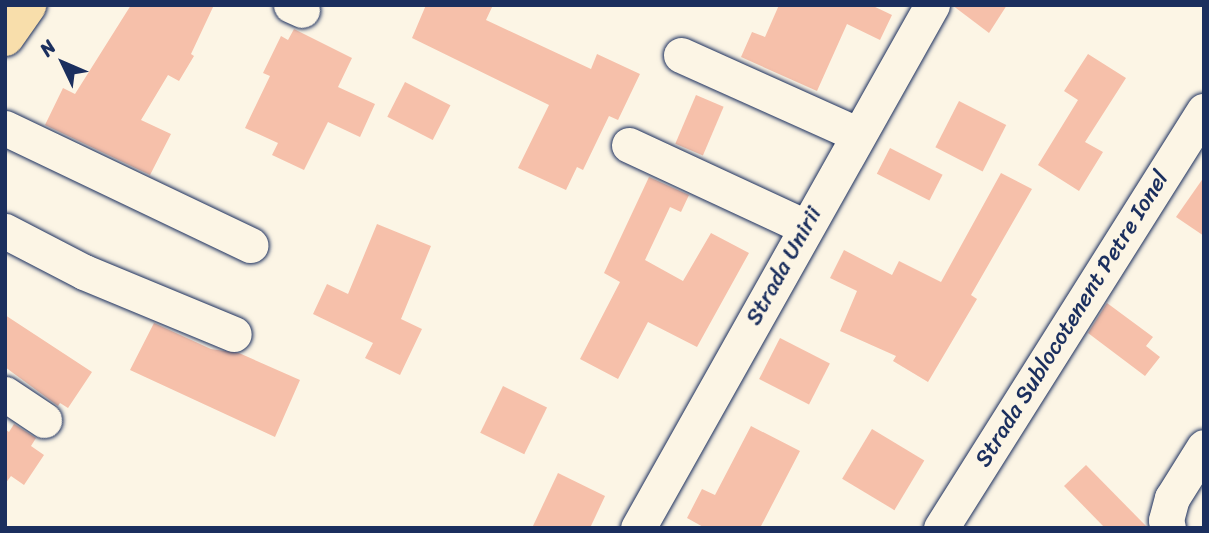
<!DOCTYPE html>
<style>
body{margin:0}
#map{position:relative;width:1209px;height:533px;overflow:hidden;background:#fcf5e5;font-family:Sriracha,sans-serif}
div>[style]{position:absolute}
.building>*{inset:0;background:#f6c0aa;transform-origin:0 0}
.roads{filter:drop-shadow(0 0 2px #1b2f5e) drop-shadow(0 0 2px #1b2f5e)}
.minor>*{height:35px;margin:-17.5px;padding:0 17.5px;transform-origin:17.5px;border-radius:17.5px;background:#fcf5e5}
.primary>*{height:38px;margin:-19px;padding:0 19px;transform-origin:19px;border-radius:19px;background:#f8deab}
span{translate:-50% -50%;white-space:nowrap;text-align:center;line-height:1.15;-webkit-text-stroke:6px #fcf5e5;paint-order:stroke}
.street-label{font-size:23px;color:#1b2f5e}
.frame{position:absolute;inset:0;border:7px solid #1b2f5e;pointer-events:none}
.north{position:absolute;left:28px;top:28px;width:70px;height:70px;-webkit-text-stroke:5px #fcf5e5;paint-order:stroke;rotate:314deg;font-size:19px;font-weight:700;line-height:28px;text-align:center;color:#1b2f5e}
.north::after{content:'';display:block;margin:auto;width:24px;height:32px;background:#1b2f5e;clip-path:polygon(50% 0,100% 100%,50% 72%,0 100%)}
</style>
<div id="map">
<div class="building">
<i style="clip-path:polygon(131px 5px,214px 5px,191px 54px,194px 56px,179px 81px,168px 75px,141px 120px,171px 134px,150px 175px,45px 125px,63px 88px,75px 94px)"></i>
<i style="clip-path:polygon(426px 5px,493px 5px,486px 20px,591px 69px,597px 54px,640px 74px,618px 120px,609px 116px,583px 170px,577px 167px,566px 190px,518px 168px,549px 105px,412px 38px)"></i>
<i style="clip-path:polygon(779px 5px,871px 5px,892px 15px,880px 40px,847px 24px,817px 91px,741px 57px,752px 32px,765px 37px)"></i>
<i style="clip-path:polygon(952px 5px,1007px 5px,989px 33px)"></i>
<i style="clip-path:polygon(294px 29px,352px 58px,338px 87px,375px 104px,360px 137px,328px 122px,304px 170px,272px 155px,278px 143px,245px 128px,270px 76px,263px 73px,281px 36px,288px 40px)"></i>
<i style="clip-path:polygon(1088px 54px,1126px 78px,1085px 142px,1103px 152px,1079px 191px,1038px 165px,1078px 100px,1064px 91px)"></i>
<i style="left:405px;top:82px;width:51px;height:39px;rotate:27deg"></i>
<i style="left:696px;top:95px;width:30px;height:53px;rotate:23deg"></i>
<i style="left:959px;top:101px;width:53px;height:52px;rotate:27deg"></i>
<i style="left:890px;top:148px;width:59px;height:29px;rotate:27deg"></i>
<i style="clip-path:polygon(1001px 173px,1032px 189px,971px 295px,977px 299px,928px 382px,893px 361px,896px 356px,840px 331px,857px 291px,830px 278px,844px 250px,892px 275px,899px 261px,941px 282px)"></i>
<i style="clip-path:polygon(649px 177px,689px 195px,681px 212px,670px 207px,645px 260px,683px 281px,711px 233px,749px 253px,697px 347px,648px 322px,618px 379px,580px 359px,620px 282px,604px 273px)"></i>
<i style="clip-path:polygon(1204px 177px,1204px 236px,1176px 217px)"></i>
<i style="clip-path:polygon(377px 224px,431px 246px,401px 319px,422px 329px,400px 375px,365px 358px,373px 343px,313px 314px,327px 284px,348px 294px)"></i>
<i style="clip-path:polygon(1107px 303px,1153px 337px,1146px 346px,1160px 357px,1145px 376px,1088px 333px)"></i>
<i style="clip-path:polygon(5px 315px,92px 372px,68px 408px,60px 403px,58px 406px,5px 367px)"></i>
<i style="clip-path:polygon(154px 323px,211px 349px,239px 353px,300px 380px,275px 437px,130px 370px)"></i>
<i style="left:780px;top:338px;width:56px;height:46px;rotate:27deg"></i>
<i style="left:503px;top:386px;width:49px;height:52px;rotate:26deg"></i>
<i style="clip-path:polygon(14px 424px,36px 438px,31px 446px,44px 455px,24px 485px,11px 476px,5px 484px,5px 429px,9px 432px)"></i>
<i style="clip-path:polygon(751px 426px,800px 451px,760px 528px,705px 528px,687px 518px,702px 489px,715px 495px)"></i>
<i style="left:872px;top:429px;width:61px;height:58px;rotate:31deg"></i>
<i style="clip-path:polygon(1086px 465px,1147px 527px,1147px 528px,1105px 528px,1064px 486px)"></i>
<i style="clip-path:polygon(558px 473px,605px 496px,590px 528px,532px 528px)"></i>
</div>
<div class="roads">
<div class="minor">
<i style="left:291px;top:5px;width:12px;rotate:24deg"></i>
<i style="left:681px;top:55px;width:193px;rotate:24.2deg"></i>
<i style="left:5px;top:128px;width:272px;rotate:25.5deg"></i>
<i style="left:629px;top:145px;width:195px;rotate:24.9deg"></i>
<i style="left:5px;top:231px;width:89px;rotate:27.4deg"></i>
<i style="left:84px;top:272px;width:162px;rotate:22.5deg"></i>
<i style="left:5px;top:394px;width:47px;rotate:33.7deg"></i>
<i style="left:638px;top:528px;width:600px;rotate:-60.66deg"></i>
<i style="left:941px;top:528px;width:493px;rotate:-57.8deg"></i>
<i style="left:1168px;top:528px;width:8px;rotate:-104deg"></i>
<i style="left:1166px;top:520px;width:23px;rotate:-75deg"></i>
<i style="left:1172px;top:498px;width:60px;rotate:-57.9deg"></i>
</div>
<div class="primary">
<i style="left:5px;top:37px;width:39px;rotate:-55deg"></i>
</div>
</div>
<div class="street-label">
<span style="left:784px;top:266px;rotate:-61deg">Strada Unirii</span>
<span style="left:1072px;top:319px;rotate:-58deg">Strada Sublocotenent Petre Ionel</span>
</div>
<div class="frame"></div>
<div class="north">N</div>
</div>
